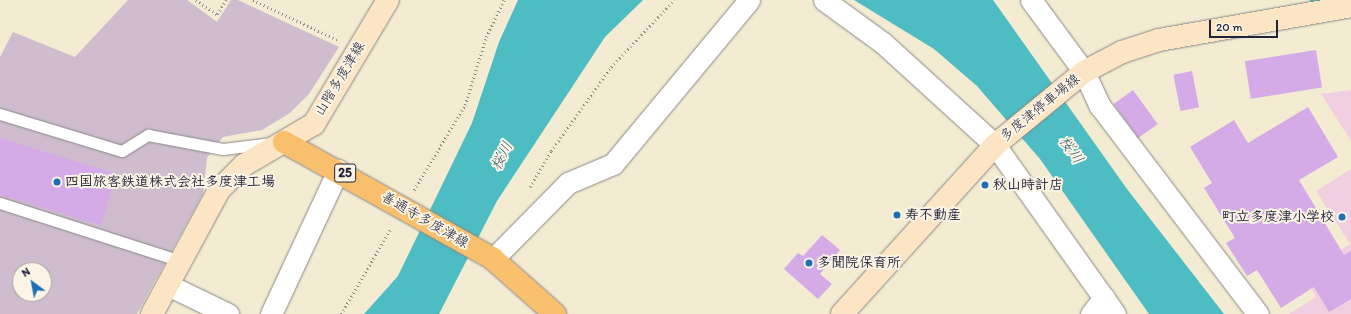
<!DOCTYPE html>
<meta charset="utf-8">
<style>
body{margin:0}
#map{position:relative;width:1351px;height:314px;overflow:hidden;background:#f3ecd3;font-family:Itim,"Klee One",sans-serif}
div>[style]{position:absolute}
.built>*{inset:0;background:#f2cfe0}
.industrial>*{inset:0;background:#cfbdcf}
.water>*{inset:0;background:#4dbcc3}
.stream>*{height:7px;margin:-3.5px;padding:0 3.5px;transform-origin:3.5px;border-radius:3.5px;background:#4dbcc3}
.building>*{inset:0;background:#d4abe6;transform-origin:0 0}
.path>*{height:2.5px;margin-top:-1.25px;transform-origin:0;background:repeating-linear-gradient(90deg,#8a8787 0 1px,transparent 0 4px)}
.roads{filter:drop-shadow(0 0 1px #8a8787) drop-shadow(0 0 1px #8a8787)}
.lane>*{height:11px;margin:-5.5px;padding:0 5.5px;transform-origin:5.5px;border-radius:5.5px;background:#fff}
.street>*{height:21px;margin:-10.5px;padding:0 10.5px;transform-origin:10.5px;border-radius:10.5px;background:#fff}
.secondary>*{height:22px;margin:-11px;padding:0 11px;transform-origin:11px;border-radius:11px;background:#fce5c4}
.primary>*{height:22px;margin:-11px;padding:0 11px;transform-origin:11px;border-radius:11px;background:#f8bf6c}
.dots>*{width:11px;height:11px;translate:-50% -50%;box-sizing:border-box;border:2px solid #fcf5e5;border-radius:50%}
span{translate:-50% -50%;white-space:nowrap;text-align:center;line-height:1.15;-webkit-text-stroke:4px #fcf5e5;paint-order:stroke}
.shield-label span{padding:1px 3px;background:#fcf5e5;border:1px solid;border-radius:3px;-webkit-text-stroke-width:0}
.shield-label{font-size:13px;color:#22223b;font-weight:700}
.street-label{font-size:14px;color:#22223b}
.poi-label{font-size:14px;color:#22223b;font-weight:700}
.left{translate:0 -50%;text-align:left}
.right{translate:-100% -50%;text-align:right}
.water-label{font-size:15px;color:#31586b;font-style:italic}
.north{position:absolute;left:12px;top:262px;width:40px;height:40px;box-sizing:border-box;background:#fcf5e5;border:1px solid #a5a1a1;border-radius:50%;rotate:328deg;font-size:11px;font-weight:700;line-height:16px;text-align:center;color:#22223b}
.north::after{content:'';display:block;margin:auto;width:14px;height:18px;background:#1f6fb2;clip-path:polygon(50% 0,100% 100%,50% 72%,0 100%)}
.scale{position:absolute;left:1209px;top:20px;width:69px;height:18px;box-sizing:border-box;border:2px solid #22223b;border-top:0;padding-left:5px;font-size:12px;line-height:14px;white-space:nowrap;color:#22223b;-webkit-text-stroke:3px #fcf5e5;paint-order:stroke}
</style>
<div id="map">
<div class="built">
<i style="clip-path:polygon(1351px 90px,1351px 141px,1321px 94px)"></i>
<i style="clip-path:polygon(1351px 169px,1351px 314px,1289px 314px,1316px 297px,1303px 274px,1350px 244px,1316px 191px)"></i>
</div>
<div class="industrial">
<i style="clip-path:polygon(evenodd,128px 0,187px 0,217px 22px,231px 0,238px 0,339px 47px,309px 94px,290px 113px,262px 130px,223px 137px,207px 158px,203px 194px,137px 314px,0 314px,0 57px,13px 32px,75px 57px,128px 0,20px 270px,44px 270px,44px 294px,20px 294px,20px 270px)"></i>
</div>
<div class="water">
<i style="clip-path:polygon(518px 0,643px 0,605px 37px,497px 201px,439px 314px,364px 314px,398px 276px,472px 123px,499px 42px)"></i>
<i style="clip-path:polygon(854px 0,993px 0,1127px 189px,1224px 314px,1149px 314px,1040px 159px,977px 86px,934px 49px)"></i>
</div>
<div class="stream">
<i style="left:1313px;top:1px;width:9px;rotate:-6deg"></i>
</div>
<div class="building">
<i style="left:1316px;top:50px;width:38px;height:72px;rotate:81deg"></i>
<i style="left:1192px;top:71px;width:37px;height:19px;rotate:79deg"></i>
<i style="left:1133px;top:90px;width:42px;height:24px;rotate:54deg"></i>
<i style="clip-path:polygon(1308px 107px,1338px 157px,1299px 180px,1344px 255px,1351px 251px,1351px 299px,1329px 312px,1314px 287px,1281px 308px,1257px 270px,1247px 276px,1226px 243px,1235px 238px,1204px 188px,1212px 183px,1190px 147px,1234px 120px,1248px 143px)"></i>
<i style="left:0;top:138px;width:122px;height:54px;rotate:17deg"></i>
<i style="clip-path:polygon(822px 235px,840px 250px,820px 274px,832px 284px,818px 299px,784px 269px,798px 253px,803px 256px)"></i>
</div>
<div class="path">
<i style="left:196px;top:0;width:25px;rotate:34deg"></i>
<i style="left:217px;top:14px;width:17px;rotate:-57deg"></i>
<i style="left:253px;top:0;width:94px;rotate:25.2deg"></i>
<i style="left:530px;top:187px;width:42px;rotate:-59.7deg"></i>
<i style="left:551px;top:151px;width:103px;rotate:-54.5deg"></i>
<i style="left:611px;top:67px;width:92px;rotate:-46.8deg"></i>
<i style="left:414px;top:190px;width:99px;rotate:-59deg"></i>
<i style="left:465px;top:105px;width:71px;rotate:-72.8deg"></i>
<i style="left:486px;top:37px;width:41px;rotate:-64.1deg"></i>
<i style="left:341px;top:314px;width:99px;rotate:-59.8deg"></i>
</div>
<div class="roads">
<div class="lane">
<i style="left:0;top:114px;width:127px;rotate:16.9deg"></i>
<i style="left:122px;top:151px;width:31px;rotate:-32deg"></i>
<i style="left:148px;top:135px;width:76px;rotate:10.6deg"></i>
<i style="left:223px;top:149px;width:49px;rotate:-7deg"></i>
<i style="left:0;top:203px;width:190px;rotate:17.8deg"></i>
</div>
<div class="street">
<i style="left:824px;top:0;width:73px;rotate:36.1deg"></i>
<i style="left:883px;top:43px;width:151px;rotate:42.3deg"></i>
<i style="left:995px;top:145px;width:207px;rotate:54.6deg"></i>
<i style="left:1031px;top:0;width:89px;rotate:53.6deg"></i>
<i style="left:1084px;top:72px;width:38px;rotate:65deg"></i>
<i style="left:1100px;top:106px;width:261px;rotate:52.8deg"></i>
<i style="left:493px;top:259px;width:107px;rotate:-45.4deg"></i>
<i style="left:568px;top:183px;width:49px;rotate:-22.9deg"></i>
<i style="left:613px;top:164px;width:213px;rotate:-50.3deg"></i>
<i style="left:168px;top:285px;width:67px;rotate:25.8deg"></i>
<i style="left:271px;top:314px;width:159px;rotate:-65deg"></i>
<i style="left:1091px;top:314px;width:21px;rotate:-51deg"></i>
</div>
<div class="secondary">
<i style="left:152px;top:314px;width:141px;rotate:-61.6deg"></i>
<i style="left:219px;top:190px;width:35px;rotate:-45deg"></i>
<i style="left:244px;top:165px;width:81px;rotate:-30.4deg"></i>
<i style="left:314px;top:124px;width:144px;rotate:-59.2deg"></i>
<i style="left:842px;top:314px;width:228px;rotate:-47.8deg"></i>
<i style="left:995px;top:145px;width:115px;rotate:-39.4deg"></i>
<i style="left:1084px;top:72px;width:43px;rotate:-27.8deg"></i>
<i style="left:1122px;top:52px;width:39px;rotate:-18deg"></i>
<i style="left:1159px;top:40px;width:195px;rotate:-10deg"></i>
</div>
<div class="primary">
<i style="left:284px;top:142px;width:240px;rotate:29.2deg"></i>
<i style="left:493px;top:259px;width:83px;rotate:41.6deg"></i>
</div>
</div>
<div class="dots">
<i style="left:57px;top:182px;background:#1f6fb2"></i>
<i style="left:985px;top:185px;background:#1f6fb2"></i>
<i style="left:897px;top:215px;background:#1f6fb2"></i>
<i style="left:1342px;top:217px;background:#1f6fb2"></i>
<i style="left:809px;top:263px;background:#1f6fb2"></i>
</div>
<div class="shield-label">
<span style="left:345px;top:173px">25</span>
</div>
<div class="street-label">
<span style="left:340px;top:79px;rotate:-59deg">山階多度津線</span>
<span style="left:1040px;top:108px;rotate:-39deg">多度津停車場線</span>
<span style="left:425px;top:220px;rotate:30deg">善通寺多度津線</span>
</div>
<div class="poi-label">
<span class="left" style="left:65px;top:182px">四国旅客鉄道株式会社多度津工場</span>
<span class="left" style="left:993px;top:185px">秋山時計店</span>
<span class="left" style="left:905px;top:215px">寿不動産</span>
<span class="right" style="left:1334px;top:217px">町立多度津小学校</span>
<span class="left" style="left:817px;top:263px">多聞院保育所</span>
</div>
<div class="water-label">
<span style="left:1071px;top:150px;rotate:55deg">桜川</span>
<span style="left:502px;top:156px;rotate:-63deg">桜川</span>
</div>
<div class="north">N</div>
<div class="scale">20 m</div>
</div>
